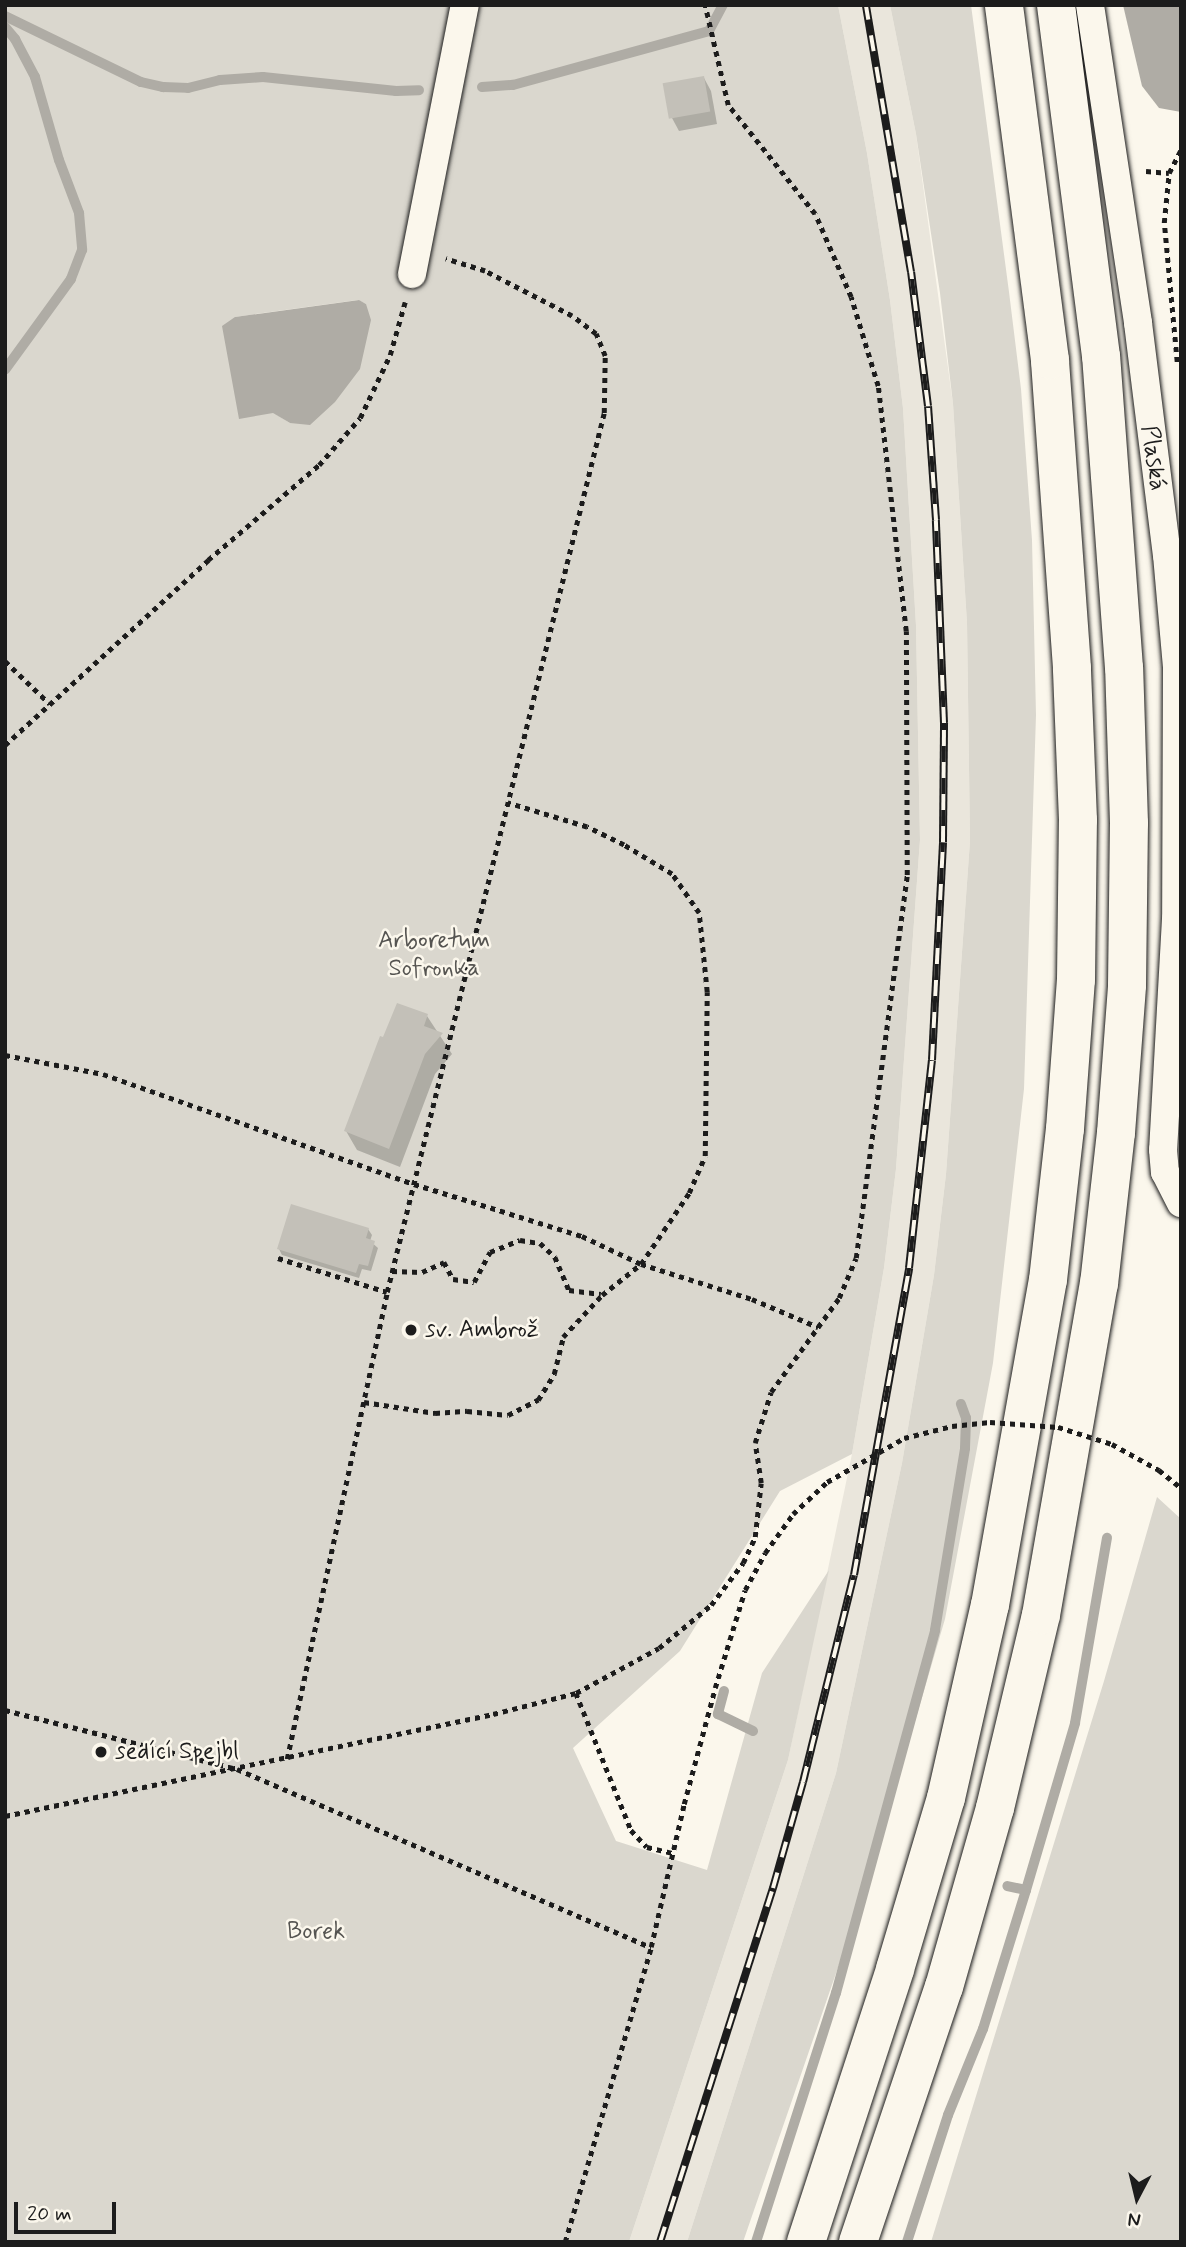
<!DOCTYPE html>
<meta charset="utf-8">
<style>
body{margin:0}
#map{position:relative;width:1186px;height:2247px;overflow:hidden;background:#fbf7ec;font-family:Mynerve,sans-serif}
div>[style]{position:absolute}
.built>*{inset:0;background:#eae6dc}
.green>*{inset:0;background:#dad7ce}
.water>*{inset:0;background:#afaca5}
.shadow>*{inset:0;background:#0003}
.stream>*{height:10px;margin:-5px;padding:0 5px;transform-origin:5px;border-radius:5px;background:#afaca5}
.building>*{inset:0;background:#c3c0b8;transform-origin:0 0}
.path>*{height:4.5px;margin-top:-2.25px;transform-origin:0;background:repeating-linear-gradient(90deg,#1c1c1c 0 5px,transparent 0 10px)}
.roads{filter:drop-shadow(0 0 2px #1c1c1c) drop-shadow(0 0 2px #1c1c1c)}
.minor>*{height:28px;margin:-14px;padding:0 14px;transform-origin:14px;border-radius:14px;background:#fbf7ec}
.primary>*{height:38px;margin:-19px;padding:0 19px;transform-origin:19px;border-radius:19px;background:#fbf7ec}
.trunk>*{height:38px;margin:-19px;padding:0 19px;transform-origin:19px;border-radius:19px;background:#fbf7ec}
.rail>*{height:8px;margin-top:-4px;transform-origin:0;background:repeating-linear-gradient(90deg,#fbf7ec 0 16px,#1c1c1c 0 32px);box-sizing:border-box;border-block:2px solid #1c1c1c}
.path-bridge>*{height:4.5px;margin-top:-2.25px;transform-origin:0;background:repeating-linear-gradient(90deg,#1c1c1c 0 5px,transparent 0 10px)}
.dots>*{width:19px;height:19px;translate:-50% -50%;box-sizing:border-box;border:4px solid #fbf7ec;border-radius:50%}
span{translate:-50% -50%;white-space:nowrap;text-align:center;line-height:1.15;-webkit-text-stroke:5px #fbf7ec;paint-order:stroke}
.street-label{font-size:24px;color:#1c1c1c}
.park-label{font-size:24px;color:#555451}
.poi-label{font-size:24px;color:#1c1c1c}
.left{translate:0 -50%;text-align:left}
.frame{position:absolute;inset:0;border:7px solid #1c1c1c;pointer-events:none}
.north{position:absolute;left:1102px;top:2163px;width:70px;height:70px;-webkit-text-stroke:5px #fbf7ec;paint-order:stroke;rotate:187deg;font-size:19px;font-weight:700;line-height:28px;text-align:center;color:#1c1c1c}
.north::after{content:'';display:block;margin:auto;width:24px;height:32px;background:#1c1c1c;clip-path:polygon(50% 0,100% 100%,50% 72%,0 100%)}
.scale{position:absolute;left:14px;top:2202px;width:102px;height:32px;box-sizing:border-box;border:4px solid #1c1c1c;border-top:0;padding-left:9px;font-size:21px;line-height:24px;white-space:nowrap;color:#1c1c1c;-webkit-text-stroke:5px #fbf7ec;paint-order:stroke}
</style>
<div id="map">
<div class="built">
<i style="clip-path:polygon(838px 5px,890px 5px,916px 134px,953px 404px,967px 623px,970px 841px,946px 1174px,934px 1275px,902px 1463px,836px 1773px,687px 2242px,629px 2242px,788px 1760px,852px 1454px,884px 1268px,896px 1169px,920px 840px,916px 625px,903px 408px,890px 300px,867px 153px)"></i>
</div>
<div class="green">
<i style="clip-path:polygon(evenodd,5px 5px,838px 5px,867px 153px,890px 300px,903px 408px,916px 625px,920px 840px,896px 1169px,884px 1268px,852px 1454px,780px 1491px,680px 1651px,573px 1748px,616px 1841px,707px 1870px,762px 1673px,829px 1570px,788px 1760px,629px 2242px,5px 2242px,5px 5px,358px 300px,366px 304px,290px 423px,274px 413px,235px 317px,358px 300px)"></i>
<i style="clip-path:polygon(890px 5px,971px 5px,1009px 292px,1021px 389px,1032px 540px,1036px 715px,1024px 1089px,993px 1363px,945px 1619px,870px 1875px,743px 2242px,687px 2242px,836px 1773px,902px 1463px,934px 1275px,946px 1174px,970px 841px,967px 623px,953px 404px,940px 293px,916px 134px)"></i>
<i style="clip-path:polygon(1157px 1497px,1181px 1519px,1181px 2242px,931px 2242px,1104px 1681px)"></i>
</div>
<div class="water">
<i style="clip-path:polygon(1123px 5px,1181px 5px,1181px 112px,1159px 108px,1142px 86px)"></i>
<i style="clip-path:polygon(359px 300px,366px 304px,371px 320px,360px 369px,335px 402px,310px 425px,290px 423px,273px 413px,239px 419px,222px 326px,235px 317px)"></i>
</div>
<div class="shadow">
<i style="clip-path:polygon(704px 78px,711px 91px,717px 124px,679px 131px,672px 118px)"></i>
<i style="clip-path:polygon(427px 1016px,452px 1054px,435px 1074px,400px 1167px,357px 1150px,346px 1131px)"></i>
<i style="clip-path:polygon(368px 1229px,372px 1235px,370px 1241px,378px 1248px,371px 1271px,362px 1269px,359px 1278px,282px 1255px,279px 1249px)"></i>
</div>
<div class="stream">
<i style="left:5px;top:16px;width:151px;rotate:25.9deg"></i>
<i style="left:141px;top:82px;width:23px;rotate:13deg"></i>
<i style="left:163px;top:87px;width:25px;rotate:2deg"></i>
<i style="left:188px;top:88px;width:33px;rotate:-14deg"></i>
<i style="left:220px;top:80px;width:43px;rotate:-4deg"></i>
<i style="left:263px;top:77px;width:134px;rotate:6deg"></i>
<i style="left:396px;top:91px;width:23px;rotate:-2deg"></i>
<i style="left:5px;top:27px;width:16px;rotate:50deg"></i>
<i style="left:15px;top:39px;width:43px;rotate:62.2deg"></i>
<i style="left:35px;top:77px;width:86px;rotate:73.9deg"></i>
<i style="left:59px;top:160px;width:57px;rotate:69.3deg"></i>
<i style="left:79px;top:213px;width:37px;rotate:85deg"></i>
<i style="left:82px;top:250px;width:31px;rotate:111deg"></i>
<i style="left:71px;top:279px;width:112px;rotate:126deg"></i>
<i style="left:482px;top:87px;width:31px;rotate:-4deg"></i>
<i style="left:513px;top:85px;width:203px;rotate:-15.4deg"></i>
<i style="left:709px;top:31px;width:30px;rotate:-62deg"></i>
<i style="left:724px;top:1691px;width:24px;rotate:105deg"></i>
<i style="left:718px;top:1714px;width:39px;rotate:26deg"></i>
<i style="left:1026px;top:1890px;width:174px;rotate:-73.6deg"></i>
<i style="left:1075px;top:1723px;width:188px;rotate:-80.2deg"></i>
<i style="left:756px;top:2242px;width:262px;rotate:-72.2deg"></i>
<i style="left:836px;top:1993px;width:376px;rotate:-74.7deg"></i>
<i style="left:935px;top:1630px;width:184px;rotate:-80.6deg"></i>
<i style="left:965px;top:1448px;width:30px;rotate:-88deg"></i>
<i style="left:966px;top:1418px;width:15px;rotate:-110deg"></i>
<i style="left:907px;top:2242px;width:133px;rotate:-72.1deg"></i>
<i style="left:948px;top:2115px;width:93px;rotate:-67.9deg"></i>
<i style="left:983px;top:2029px;width:145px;rotate:-72.8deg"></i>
<i style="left:1026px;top:1890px;width:19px;rotate:-168deg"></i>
</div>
<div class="building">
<i style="left:704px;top:76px;width:36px;height:42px;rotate:80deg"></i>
<i style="clip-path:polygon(397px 1003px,428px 1014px,424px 1026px,443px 1033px,425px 1054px,389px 1149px,344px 1131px,380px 1036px,383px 1037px)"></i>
<i style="clip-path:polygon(291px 1204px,369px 1228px,366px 1238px,375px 1241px,368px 1266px,359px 1264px,356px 1273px,277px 1249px)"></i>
</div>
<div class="path">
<i style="left:1146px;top:171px;width:23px;rotate:5deg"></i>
<i style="left:1177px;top:362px;width:140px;rotate:-95.3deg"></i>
<i style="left:1164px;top:223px;width:50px;rotate:-84.3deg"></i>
<i style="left:1169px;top:173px;width:27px;rotate:-63deg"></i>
<i style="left:5px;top:661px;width:62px;rotate:43.7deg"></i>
<i style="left:5px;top:745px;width:275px;rotate:-42.3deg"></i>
<i style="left:208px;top:560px;width:146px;rotate:-40.6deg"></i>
<i style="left:319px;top:465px;width:62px;rotate:-48.9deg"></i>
<i style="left:360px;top:418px;width:70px;rotate:-64.5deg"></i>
<i style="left:390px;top:355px;width:55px;rotate:-74.2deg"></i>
<i style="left:5px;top:1055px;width:100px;rotate:11deg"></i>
<i style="left:103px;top:1074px;width:330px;rotate:19.5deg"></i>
<i style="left:414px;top:1184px;width:176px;rotate:17.2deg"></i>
<i style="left:582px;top:1236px;width:65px;rotate:25.4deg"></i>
<i style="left:641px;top:1264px;width:116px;rotate:17.5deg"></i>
<i style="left:752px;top:1299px;width:72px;rotate:23deg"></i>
<i style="left:278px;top:1258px;width:114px;rotate:17.3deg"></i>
<i style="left:387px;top:1292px;width:905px;rotate:-76.13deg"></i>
<i style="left:604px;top:413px;width:57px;rotate:-89deg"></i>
<i style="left:605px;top:356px;width:24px;rotate:-112deg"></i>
<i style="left:596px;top:334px;width:30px;rotate:-143deg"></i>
<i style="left:572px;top:316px;width:98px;rotate:-152.7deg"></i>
<i style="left:485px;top:271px;width:41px;rotate:-162.9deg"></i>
<i style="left:392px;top:1271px;width:30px;rotate:2deg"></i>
<i style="left:422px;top:1272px;width:24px;rotate:-24deg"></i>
<i style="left:444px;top:1262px;width:19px;rotate:62deg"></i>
<i style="left:453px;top:1279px;width:21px;rotate:8deg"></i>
<i style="left:474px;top:1282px;width:34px;rotate:-62deg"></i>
<i style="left:490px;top:1252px;width:32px;rotate:-22deg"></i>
<i style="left:520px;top:1240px;width:20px;rotate:9deg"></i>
<i style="left:540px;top:1243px;width:21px;rotate:43deg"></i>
<i style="left:555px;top:1257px;width:36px;rotate:67deg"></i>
<i style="left:569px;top:1290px;width:32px;rotate:7deg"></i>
<i style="left:364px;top:1402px;width:72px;rotate:8.8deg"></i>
<i style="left:435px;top:1413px;width:32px;rotate:-4deg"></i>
<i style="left:467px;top:1411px;width:41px;rotate:5.6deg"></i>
<i style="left:508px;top:1415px;width:34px;rotate:-27deg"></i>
<i style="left:538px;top:1400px;width:31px;rotate:-58deg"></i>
<i style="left:554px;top:1374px;width:38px;rotate:-76deg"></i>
<i style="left:563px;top:1337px;width:57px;rotate:-47.1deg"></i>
<i style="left:602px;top:1295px;width:50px;rotate:-38.5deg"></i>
<i style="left:641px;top:1264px;width:86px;rotate:-55.9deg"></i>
<i style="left:689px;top:1193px;width:40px;rotate:-66.6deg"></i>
<i style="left:705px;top:1156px;width:164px;rotate:-89.3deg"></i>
<i style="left:707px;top:992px;width:79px;rotate:-95.8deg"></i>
<i style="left:699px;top:913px;width:47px;rotate:-124.7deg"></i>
<i style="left:672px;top:874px;width:56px;rotate:-148.9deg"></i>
<i style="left:624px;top:845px;width:41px;rotate:-154.1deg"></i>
<i style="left:587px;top:827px;width:83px;rotate:-163.1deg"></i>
<i style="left:576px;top:1693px;width:148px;rotate:68.1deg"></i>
<i style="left:631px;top:1830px;width:23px;rotate:47deg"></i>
<i style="left:647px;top:1847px;width:27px;rotate:13deg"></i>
<i style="left:5px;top:1710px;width:239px;rotate:14.3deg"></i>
<i style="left:237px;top:1769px;width:451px;rotate:23.3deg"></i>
<i style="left:287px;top:1759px;width:478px;rotate:-77.9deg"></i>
<i style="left:5px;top:1816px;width:499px;rotate:-11.8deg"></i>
<i style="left:493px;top:1714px;width:86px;rotate:-14.2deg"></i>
<i style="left:576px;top:1693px;width:94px;rotate:-28.5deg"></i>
<i style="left:659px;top:1648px;width:67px;rotate:-39.6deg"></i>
<i style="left:711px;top:1605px;width:53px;rotate:-52.7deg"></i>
<i style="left:743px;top:1563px;width:29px;rotate:-65deg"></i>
<i style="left:755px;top:1537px;width:54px;rotate:-83.7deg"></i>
<i style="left:761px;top:1483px;width:40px;rotate:-98.5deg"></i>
<i style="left:755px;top:1443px;width:53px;rotate:-72.6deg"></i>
<i style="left:771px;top:1392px;width:116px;rotate:-54.1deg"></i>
<i style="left:839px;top:1298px;width:43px;rotate:-67deg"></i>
<i style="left:856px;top:1258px;width:386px;rotate:-82.4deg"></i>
<i style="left:907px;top:875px;width:244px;rotate:-90.2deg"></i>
<i style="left:906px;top:631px;width:247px;rotate:-96.5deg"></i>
<i style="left:878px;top:386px;width:93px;rotate:-106.9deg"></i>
<i style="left:851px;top:297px;width:90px;rotate:-113.4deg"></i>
<i style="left:815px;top:214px;width:139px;rotate:-128.6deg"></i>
<i style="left:728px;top:105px;width:103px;rotate:-103deg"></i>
<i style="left:565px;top:2242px;width:307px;rotate:-73.7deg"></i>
<i style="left:651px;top:1947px;width:147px;rotate:-77deg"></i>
<i style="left:684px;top:1804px;width:120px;rotate:-75deg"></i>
</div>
<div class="roads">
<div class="minor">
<i style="left:1090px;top:5px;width:322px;rotate:81.4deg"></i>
<i style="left:1138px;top:323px;width:234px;rotate:82.9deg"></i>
<i style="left:1167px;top:555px;width:113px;rotate:84.9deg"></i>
<i style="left:1177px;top:668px;width:251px;rotate:90.2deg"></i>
<i style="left:1176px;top:919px;width:231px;rotate:93.2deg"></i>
<i style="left:1163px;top:1150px;width:22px;rotate:85deg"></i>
<i style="left:1165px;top:1172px;width:35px;rotate:63deg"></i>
<i style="left:412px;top:274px;width:274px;rotate:-78.9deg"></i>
</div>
<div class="primary">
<i style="left:1056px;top:5px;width:355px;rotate:82.7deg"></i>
</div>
<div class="trunk">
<i style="left:806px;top:2242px;width:287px;rotate:-71.9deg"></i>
<i style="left:895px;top:1969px;width:178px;rotate:-73.4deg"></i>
<i style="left:946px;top:1798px;width:198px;rotate:-77.2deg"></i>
<i style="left:990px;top:1605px;width:330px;rotate:-79.9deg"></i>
<i style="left:1048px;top:1280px;width:152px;rotate:-83.6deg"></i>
<i style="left:1065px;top:1129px;width:149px;rotate:-85.8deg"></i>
<i style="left:1076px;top:980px;width:160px;rotate:-89.3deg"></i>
<i style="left:1078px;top:820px;width:152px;rotate:-92.3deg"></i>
<i style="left:1072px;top:668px;width:309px;rotate:-94.1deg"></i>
<i style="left:1050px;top:360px;width:358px;rotate:-97.4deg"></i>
<i style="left:858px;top:2242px;width:269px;rotate:-71.4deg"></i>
<i style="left:944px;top:1987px;width:186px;rotate:-74.1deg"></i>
<i style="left:995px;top:1808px;width:198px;rotate:-76.6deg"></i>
<i style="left:1041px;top:1615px;width:336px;rotate:-80.1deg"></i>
<i style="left:1099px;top:1284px;width:152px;rotate:-83.6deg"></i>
<i style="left:1116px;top:1133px;width:148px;rotate:-85.7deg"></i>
<i style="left:1127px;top:985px;width:162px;rotate:-89.3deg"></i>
<i style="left:1129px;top:823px;width:155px;rotate:-91.8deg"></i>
<i style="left:1124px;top:668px;width:312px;rotate:-94.2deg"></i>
</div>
</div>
<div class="rail">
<i style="left:660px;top:2242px;width:372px;rotate:-72.3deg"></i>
<i style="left:773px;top:1888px;width:110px;rotate:-74.2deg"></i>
<i style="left:803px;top:1782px;width:213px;rotate:-76.2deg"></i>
<i style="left:854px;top:1575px;width:312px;rotate:-79.8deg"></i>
<i style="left:909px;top:1268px;width:209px;rotate:-83.7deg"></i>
<i style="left:932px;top:1060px;width:218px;rotate:-87.1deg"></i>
<i style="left:943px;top:842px;width:119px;rotate:-89.5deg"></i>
<i style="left:944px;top:723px;width:203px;rotate:-92.3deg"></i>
<i style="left:936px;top:520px;width:114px;rotate:-94deg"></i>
<i style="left:928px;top:406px;width:135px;rotate:-97.2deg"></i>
<i style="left:911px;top:272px;width:271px;rotate:-99.6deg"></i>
</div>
<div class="path-bridge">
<i style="left:715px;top:1688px;width:102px;rotate:-73deg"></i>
<i style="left:745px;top:1590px;width:42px;rotate:-61.6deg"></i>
<i style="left:765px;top:1553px;width:48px;rotate:-54.3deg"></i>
<i style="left:793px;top:1514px;width:47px;rotate:-43.3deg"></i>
<i style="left:827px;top:1482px;width:89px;rotate:-29.7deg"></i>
<i style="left:904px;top:1438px;width:49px;rotate:-14deg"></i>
<i style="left:952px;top:1426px;width:38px;rotate:-6deg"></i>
<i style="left:990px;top:1422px;width:68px;rotate:4.2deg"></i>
<i style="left:1058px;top:1427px;width:57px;rotate:17.5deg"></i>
<i style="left:1112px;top:1444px;width:54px;rotate:29deg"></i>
<i style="left:1159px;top:1470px;width:28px;rotate:39deg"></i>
</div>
<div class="dots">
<i style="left:411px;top:1330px;background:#1c1c1c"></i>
<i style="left:101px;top:1752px;background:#1c1c1c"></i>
</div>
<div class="street-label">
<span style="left:1153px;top:458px;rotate:82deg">Plaská</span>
</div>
<div class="park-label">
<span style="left:434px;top:955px">Arboretum<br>Sofronka</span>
<span style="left:316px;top:1932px">Borek</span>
</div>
<div class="poi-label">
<span class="left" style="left:425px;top:1330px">sv. Ambrož</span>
<span class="left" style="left:115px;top:1752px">sedící Spejbl</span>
</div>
<div class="frame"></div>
<div class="north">N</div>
<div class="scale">20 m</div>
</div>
